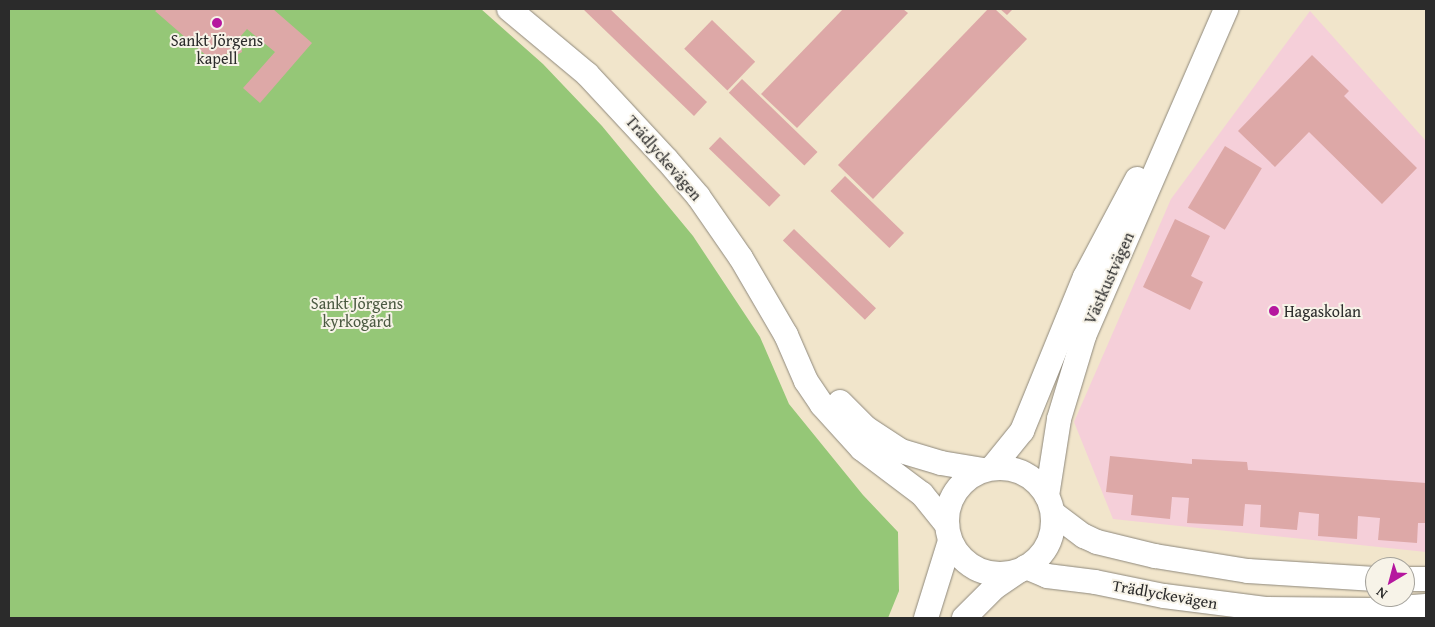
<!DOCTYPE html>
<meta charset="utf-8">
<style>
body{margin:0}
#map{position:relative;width:1435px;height:627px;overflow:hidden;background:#f1e5cb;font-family:"Gentium Book Plus",serif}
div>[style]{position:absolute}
.built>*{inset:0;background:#f5cfd9}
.green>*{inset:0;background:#95c777}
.building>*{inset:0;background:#dda8a7;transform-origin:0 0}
.roads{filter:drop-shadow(0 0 1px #8e887b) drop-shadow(0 0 1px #8e887b)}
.tertiary>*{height:24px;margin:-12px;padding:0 12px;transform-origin:12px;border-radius:12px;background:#fff}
.tertiary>.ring{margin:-12px;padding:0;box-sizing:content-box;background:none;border:24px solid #fff;border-radius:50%}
.dots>*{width:14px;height:14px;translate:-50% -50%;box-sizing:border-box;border:2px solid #f7f3e8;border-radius:50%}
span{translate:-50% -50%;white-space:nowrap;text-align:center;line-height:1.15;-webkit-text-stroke:4px #f7f3e8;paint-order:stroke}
.poi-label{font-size:16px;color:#2b2b2b}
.left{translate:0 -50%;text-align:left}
.street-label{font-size:16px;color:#2b2b2b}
.park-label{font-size:16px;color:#4b5a42}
.frame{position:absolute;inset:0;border:10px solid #2b2b2b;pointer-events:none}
.north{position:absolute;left:1365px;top:557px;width:50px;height:50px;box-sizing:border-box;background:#f7f3e8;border:1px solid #a5a39c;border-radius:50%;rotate:217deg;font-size:14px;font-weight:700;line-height:20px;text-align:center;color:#2b2b2b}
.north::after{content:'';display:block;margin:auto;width:18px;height:22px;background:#b5179e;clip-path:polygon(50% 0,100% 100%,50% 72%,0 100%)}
</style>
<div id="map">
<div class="built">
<i style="clip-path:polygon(1310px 11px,1426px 141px,1426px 552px,1113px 519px,1074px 422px,1171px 199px)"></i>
</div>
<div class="green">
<i style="clip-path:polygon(9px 9px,481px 9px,543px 64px,602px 126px,693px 236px,760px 337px,789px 404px,863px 495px,898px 532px,899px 591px,888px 618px,9px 618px)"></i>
</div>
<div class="building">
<i style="clip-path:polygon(158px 9px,273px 9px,312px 43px,260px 103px,243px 88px,275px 52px,247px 29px,240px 37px,242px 52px,235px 56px,228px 52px,217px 65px,155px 11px)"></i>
<i style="clip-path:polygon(583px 9px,610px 9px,707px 102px,694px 116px)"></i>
<i style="clip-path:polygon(843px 9px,903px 9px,908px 13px,797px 128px,761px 94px)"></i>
<i style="clip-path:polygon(988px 9px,995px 9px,1027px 39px,873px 199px,838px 165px)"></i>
<i style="clip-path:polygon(1000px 9px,1013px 9px,1007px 15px)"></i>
<i style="left:712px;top:20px;width:60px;height:40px;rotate:44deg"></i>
<i style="clip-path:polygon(1312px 55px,1349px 91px,1344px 96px,1417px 168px,1382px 204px,1309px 132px,1275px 167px,1238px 131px)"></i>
<i style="left:742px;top:79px;width:105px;height:19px;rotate:44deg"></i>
<i style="left:720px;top:137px;width:84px;height:16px;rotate:44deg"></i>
<i style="left:1225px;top:146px;width:43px;height:72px;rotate:31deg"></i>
<i style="left:845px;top:176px;width:82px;height:21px;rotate:44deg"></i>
<i style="clip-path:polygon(1175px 219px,1210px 236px,1191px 276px,1203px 282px,1190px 310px,1143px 287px)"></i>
<i style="left:794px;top:229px;width:114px;height:16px;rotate:44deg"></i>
<i style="clip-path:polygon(1110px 456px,1192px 464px,1192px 459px,1247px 462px,1248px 470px,1426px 483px,1426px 523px,1418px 523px,1417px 543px,1378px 540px,1380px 518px,1358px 516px,1357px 539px,1318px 536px,1319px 514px,1299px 512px,1297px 530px,1260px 527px,1261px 505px,1245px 504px,1243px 526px,1187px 523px,1189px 498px,1172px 497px,1170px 519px,1131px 515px,1133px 495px,1106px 492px)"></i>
</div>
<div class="roads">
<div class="tertiary">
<i style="left:509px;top:9px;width:102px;rotate:39.8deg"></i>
<i style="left:587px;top:74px;width:117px;rotate:47.1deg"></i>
<i style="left:667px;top:160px;width:48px;rotate:49.3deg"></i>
<i style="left:698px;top:196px;width:75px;rotate:55.3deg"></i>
<i style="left:741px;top:258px;width:89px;rotate:59.7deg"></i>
<i style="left:786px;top:335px;width:50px;rotate:66.5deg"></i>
<i style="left:806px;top:381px;width:29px;rotate:56deg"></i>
<i style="left:822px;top:405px;width:59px;rotate:47.7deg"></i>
<i style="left:862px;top:449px;width:75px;rotate:36.9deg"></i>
<i style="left:922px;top:494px;width:40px;rotate:51deg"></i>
<i style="left:840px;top:402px;width:37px;rotate:45deg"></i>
<i style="left:866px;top:428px;width:42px;rotate:33.3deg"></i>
<i style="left:901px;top:451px;width:42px;rotate:16.7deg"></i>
<i style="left:941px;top:463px;width:43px;rotate:9.5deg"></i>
<i class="ring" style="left:947px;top:468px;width:82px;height:82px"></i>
<i style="left:992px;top:468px;width:48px;rotate:-51deg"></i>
<i style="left:1022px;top:431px;width:166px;rotate:-67.8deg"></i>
<i style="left:1085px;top:277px;width:111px;rotate:-62deg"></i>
<i style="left:1047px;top:496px;width:78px;rotate:-81.1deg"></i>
<i style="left:1059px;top:419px;width:87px;rotate:-73.2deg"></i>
<i style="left:1084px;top:336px;width:357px;rotate:-66.5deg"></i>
<i style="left:1053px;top:513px;width:39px;rotate:37deg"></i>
<i style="left:1084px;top:536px;width:14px;rotate:25deg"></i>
<i style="left:1097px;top:542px;width:60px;rotate:13.6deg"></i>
<i style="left:1155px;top:556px;width:94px;rotate:9.2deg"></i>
<i style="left:1248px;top:571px;width:127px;rotate:3.6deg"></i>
<i style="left:1026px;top:567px;width:23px;rotate:23deg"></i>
<i style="left:1047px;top:576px;width:48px;rotate:7.1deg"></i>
<i style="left:1095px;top:582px;width:70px;rotate:11.5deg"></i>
<i style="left:1164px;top:596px;width:104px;rotate:7.2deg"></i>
<i style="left:1267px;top:609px;width:106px;rotate:0.5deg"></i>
<i style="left:1373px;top:610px;width:53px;rotate:-4.3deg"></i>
<i style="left:1405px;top:579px;width:21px"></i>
<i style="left:926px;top:618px;width:81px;rotate:-72.7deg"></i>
<i style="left:964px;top:618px;width:44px;rotate:-45deg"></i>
<i style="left:995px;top:587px;width:27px;rotate:-34deg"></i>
</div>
</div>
<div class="dots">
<i style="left:217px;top:23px;background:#b5179e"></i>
<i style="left:1274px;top:311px;background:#b5179e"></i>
</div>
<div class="poi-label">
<span style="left:217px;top:49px">Sankt Jörgens<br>kapell</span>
<span class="left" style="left:1284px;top:311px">Hagaskolan</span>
</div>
<div class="street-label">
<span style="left:664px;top:158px;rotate:49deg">Trädlyckevägen</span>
<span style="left:1109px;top:278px;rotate:-66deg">Västkustvägen</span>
<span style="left:1165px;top:594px;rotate:10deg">Trädlyckevägen</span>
</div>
<div class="park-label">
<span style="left:357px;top:312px">Sankt Jörgens<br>kyrkogård</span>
</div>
<div class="frame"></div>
<div class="north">N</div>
</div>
